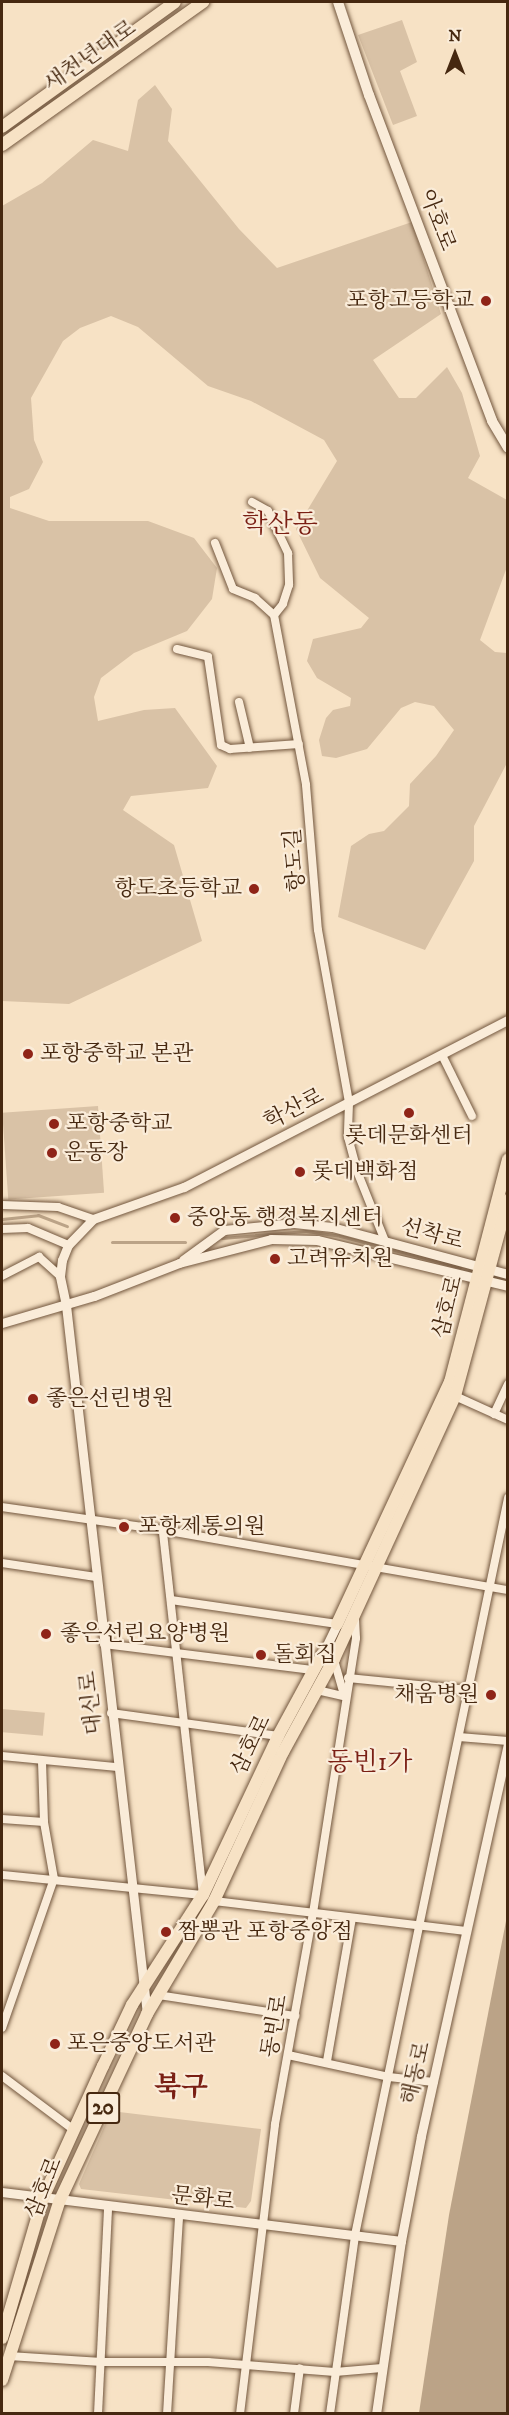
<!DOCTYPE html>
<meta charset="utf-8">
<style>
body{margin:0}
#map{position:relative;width:509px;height:2415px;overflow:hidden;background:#f7e2c5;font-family:"IM FELL DW Pica","Noto Serif KR",serif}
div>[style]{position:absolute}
.green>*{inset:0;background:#d9c2a6;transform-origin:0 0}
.water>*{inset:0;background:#bba387}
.stream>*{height:3px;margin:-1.5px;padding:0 1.5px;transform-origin:1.5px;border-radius:1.5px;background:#bba387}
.roads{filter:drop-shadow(0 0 2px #72563d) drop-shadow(0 0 2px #72563d)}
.minor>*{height:8px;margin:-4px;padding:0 4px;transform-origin:4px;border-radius:4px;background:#faecd9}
.tertiary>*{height:9px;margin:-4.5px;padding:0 4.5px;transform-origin:4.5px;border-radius:4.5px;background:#faecd9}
.secondary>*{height:10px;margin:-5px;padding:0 5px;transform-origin:5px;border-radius:5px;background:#faecd9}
.primary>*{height:12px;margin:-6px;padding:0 6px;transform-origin:6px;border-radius:6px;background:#f7e2c5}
.dots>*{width:16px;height:16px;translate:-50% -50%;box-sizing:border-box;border:3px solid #faecd9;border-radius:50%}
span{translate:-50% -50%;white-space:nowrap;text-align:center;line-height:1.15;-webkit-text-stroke:4.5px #faecd9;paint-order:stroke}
.shield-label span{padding:2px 4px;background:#faecd9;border:2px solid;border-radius:4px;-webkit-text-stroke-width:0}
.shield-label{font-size:21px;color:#462810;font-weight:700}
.street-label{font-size:22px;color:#462810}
.poi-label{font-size:22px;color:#462810}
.right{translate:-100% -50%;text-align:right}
.left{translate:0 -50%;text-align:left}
.quarter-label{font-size:26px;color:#7a1f14}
.district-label{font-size:28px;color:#7a1f14;font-weight:700}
.frame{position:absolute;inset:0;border:3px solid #462810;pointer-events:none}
.north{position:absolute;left:425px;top:24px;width:60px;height:60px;-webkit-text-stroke:4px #faecd9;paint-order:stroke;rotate:0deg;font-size:16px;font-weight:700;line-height:24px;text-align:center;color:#462810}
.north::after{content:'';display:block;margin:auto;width:21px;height:27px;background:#462810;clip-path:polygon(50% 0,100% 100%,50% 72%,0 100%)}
</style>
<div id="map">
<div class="green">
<i style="clip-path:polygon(402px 20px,417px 62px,400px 71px,417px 116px,393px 125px,358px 35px)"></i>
<i style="clip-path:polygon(155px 85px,172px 109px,168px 141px,239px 229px,277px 268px,412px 222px,441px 314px,373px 360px,399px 398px,416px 398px,447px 367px,462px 393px,480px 456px,468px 478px,507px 500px,507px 567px,480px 640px,495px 652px,507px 653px,507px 763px,474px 826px,474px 861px,425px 950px,338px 917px,351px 846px,369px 834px,384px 831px,409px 806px,410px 784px,436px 756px,454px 730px,434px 706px,415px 702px,401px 708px,367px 749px,336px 758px,322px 756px,319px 740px,326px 718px,333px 710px,350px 706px,351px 698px,317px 678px,307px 661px,313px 639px,361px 628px,369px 618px,320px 578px,296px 529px,337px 461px,324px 440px,251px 401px,208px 386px,138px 327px,111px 316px,80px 328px,63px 341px,31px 398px,34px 440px,43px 462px,29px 489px,10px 497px,10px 508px,49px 521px,148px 521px,194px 538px,217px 568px,212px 599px,187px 631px,134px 653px,101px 678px,94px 697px,98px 721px,144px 710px,175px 708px,217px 766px,208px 788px,131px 796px,123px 810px,174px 845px,202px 941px,69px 1004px,2px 1001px,2px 206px,42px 183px,93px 140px,128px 151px,138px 100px)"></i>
<i style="left:98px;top:1106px;width:87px;height:96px;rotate:86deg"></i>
<i style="left:2px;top:1709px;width:43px;height:23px;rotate:5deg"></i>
<i style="clip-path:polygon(111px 2111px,261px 2129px,251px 2201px,246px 2208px,81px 2189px,79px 2184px)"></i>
</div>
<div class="water">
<i style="clip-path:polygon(507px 1916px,507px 2413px,419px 2413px,449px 2215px)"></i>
</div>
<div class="stream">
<i style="left:2px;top:1219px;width:36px;rotate:-6deg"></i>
<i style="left:38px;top:1215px;width:31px;rotate:21deg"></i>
<i style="left:222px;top:1238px;width:84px;rotate:-4.8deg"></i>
<i style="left:306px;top:1231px;width:34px;rotate:8deg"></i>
<i style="left:340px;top:1236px;width:124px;rotate:14.5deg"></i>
<i style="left:112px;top:1242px;width:73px"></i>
</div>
<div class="roads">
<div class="minor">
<i style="left:252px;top:502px;width:18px;rotate:29deg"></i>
<i style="left:268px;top:511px;width:47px;rotate:64.5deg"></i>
<i style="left:288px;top:553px;width:32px;rotate:88deg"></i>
<i style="left:289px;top:585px;width:20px;rotate:108deg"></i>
<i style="left:283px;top:604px;width:14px;rotate:129deg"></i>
<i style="left:215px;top:543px;width:49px;rotate:68.6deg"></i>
<i style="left:233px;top:589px;width:24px;rotate:22deg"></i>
<i style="left:255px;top:598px;width:25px;rotate:42deg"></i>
<i style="left:274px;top:615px;width:173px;rotate:79.3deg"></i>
<i style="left:306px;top:785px;width:145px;rotate:85.3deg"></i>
<i style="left:318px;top:930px;width:176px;rotate:79.8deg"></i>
<i style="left:349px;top:1103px;width:34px;rotate:92deg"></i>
<i style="left:348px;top:1137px;width:35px;rotate:75deg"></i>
<i style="left:357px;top:1171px;width:75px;rotate:68.2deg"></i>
<i style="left:177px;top:649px;width:32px;rotate:14deg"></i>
<i style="left:208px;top:657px;width:89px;rotate:81.6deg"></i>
<i style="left:221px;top:745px;width:10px;rotate:24deg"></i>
<i style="left:230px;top:749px;width:69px;rotate:-4.1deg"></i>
<i style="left:239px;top:702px;width:47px;rotate:76.6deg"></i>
<i style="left:442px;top:1055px;width:68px;rotate:63.8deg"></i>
<i style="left:2px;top:1205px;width:56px;rotate:2deg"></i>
<i style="left:58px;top:1207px;width:37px;rotate:19deg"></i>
<i style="left:2px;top:1229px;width:26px;rotate:-2deg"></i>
<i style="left:28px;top:1228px;width:43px;rotate:23deg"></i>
<i style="left:2px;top:1276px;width:42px;rotate:-27.2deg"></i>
<i style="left:39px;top:1257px;width:28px;rotate:42deg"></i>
<i style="left:455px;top:1396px;width:58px;rotate:24.4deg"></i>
<i style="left:494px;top:1414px;width:33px;rotate:-65deg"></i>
<i style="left:2px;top:1507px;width:163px;rotate:8.1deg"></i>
<i style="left:163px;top:1530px;width:350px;rotate:9.9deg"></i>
<i style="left:2px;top:1563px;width:95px;rotate:8.5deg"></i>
<i style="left:171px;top:1600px;width:168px;rotate:8.2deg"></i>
<i style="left:104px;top:1644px;width:212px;rotate:7.1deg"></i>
<i style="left:334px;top:1660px;width:36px;rotate:74deg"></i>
<i style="left:348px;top:1678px;width:121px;rotate:5.7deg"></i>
<i style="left:317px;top:1690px;width:28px;rotate:13deg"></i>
<i style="left:111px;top:1713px;width:169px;rotate:7.8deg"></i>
<i style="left:459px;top:1737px;width:49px;rotate:4.7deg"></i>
<i style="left:2px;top:1756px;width:116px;rotate:5.5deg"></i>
<i style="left:2px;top:1819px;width:42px;rotate:4.1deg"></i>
<i style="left:2px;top:1875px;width:202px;rotate:5.7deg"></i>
<i style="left:203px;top:1895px;width:367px;rotate:-96.3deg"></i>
<i style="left:214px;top:1901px;width:254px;rotate:6.8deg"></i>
<i style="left:158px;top:1995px;width:139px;rotate:8.7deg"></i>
<i style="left:2px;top:2028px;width:158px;rotate:-70.8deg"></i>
<i style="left:54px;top:1879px;width:58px;rotate:-100deg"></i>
<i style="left:44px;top:1822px;width:60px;rotate:-91.9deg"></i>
<i style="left:288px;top:2055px;width:103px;rotate:12.3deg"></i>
<i style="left:389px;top:2077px;width:45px;rotate:6.3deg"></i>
<i style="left:327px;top:2061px;width:145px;rotate:-80.1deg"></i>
<i style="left:2px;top:2076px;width:90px;rotate:36.9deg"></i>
<i style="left:9px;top:2356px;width:93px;rotate:3.7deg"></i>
<i style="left:102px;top:2362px;width:106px"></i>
<i style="left:208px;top:2362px;width:127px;rotate:4.5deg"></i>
<i style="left:335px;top:2372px;width:47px;rotate:-4.9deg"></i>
<i style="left:98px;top:2414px;width:207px;rotate:-87.2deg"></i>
<i style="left:167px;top:2414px;width:199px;rotate:-86.5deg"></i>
<i style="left:240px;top:2414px;width:292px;rotate:-83.1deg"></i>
<i style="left:275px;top:2124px;width:214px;rotate:-79.8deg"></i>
<i style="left:313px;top:1913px;width:278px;rotate:-81.1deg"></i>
<i style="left:356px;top:1638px;width:21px;rotate:-93deg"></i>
<i style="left:294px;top:2414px;width:46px;rotate:-82.6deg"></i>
<i style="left:330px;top:2414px;width:181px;rotate:-82deg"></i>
<i style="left:355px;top:2235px;width:753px;rotate:-78.27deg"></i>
</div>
<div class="tertiary">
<i style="left:183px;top:1260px;width:51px;rotate:-36.2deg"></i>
<i style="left:224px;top:1230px;width:70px;rotate:-5.7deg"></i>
<i style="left:294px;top:1223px;width:38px;rotate:6deg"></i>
<i style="left:332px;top:1227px;width:182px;rotate:15deg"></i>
<i style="left:2px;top:1323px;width:96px;rotate:-16.4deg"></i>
<i style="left:94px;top:1296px;width:91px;rotate:-21.2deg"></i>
<i style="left:179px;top:1263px;width:95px;rotate:-14.6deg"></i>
<i style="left:271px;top:1239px;width:46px;rotate:1.2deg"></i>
<i style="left:317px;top:1240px;width:196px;rotate:13.5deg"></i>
<i style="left:323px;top:1653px;width:32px;rotate:-64deg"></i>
<i style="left:147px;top:2014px;width:714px;rotate:-96.52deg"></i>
<i style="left:66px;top:1305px;width:30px;rotate:-102deg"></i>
<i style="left:60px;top:1276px;width:16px;rotate:-83deg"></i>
<i style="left:62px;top:1260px;width:16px;rotate:-68deg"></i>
<i style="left:68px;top:1245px;width:36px;rotate:-46deg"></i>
<i style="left:93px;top:1219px;width:96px;rotate:-19.4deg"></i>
<i style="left:184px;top:1187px;width:365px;rotate:-27.3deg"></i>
<i style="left:2px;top:2192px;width:402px;rotate:7deg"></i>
<i style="left:376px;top:2414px;width:175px;rotate:-81.8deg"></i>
<i style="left:401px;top:2241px;width:107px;rotate:-79.2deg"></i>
<i style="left:421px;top:2136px;width:403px;rotate:-77.5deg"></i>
</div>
<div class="secondary">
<i style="left:338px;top:2px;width:98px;rotate:71.6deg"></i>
<i style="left:369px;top:95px;width:348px;rotate:69.3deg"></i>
<i style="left:492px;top:421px;width:31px;rotate:59deg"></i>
</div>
<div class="primary">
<i style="left:2px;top:127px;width:213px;rotate:-35.8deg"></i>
<i style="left:2px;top:145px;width:247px;rotate:-35.4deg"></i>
<i style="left:337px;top:1624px;width:267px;rotate:-65deg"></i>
<i style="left:450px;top:1382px;width:230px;rotate:-75.4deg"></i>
<i style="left:2px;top:2338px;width:146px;rotate:-73.7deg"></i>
<i style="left:43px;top:2198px;width:145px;rotate:-65.6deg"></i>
<i style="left:103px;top:2066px;width:68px;rotate:-64.6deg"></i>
<i style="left:132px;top:2005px;width:131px;rotate:-57.2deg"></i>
<i style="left:203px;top:1895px;width:176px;rotate:-64.7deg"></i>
<i style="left:278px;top:1736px;width:94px;rotate:-61.5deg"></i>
<i style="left:2px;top:2380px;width:187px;rotate:-72.2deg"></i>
<i style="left:59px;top:2202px;width:208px;rotate:-64.9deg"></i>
<i style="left:147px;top:2014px;width:131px;rotate:-59.3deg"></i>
<i style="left:214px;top:1901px;width:164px;rotate:-65.2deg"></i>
<i style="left:283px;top:1752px;width:106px;rotate:-61.3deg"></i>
<i style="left:334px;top:1659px;width:289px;rotate:-65.3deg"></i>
<i style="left:455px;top:1396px;width:203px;rotate:-74.9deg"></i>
</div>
</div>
<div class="dots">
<i style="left:486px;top:301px;background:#8f2418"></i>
<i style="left:254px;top:889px;background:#8f2418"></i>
<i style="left:28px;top:1054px;background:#8f2418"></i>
<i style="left:409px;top:1113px;background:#8f2418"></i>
<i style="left:54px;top:1124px;background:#8f2418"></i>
<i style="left:52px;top:1153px;background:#8f2418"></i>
<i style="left:300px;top:1172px;background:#8f2418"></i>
<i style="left:175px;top:1218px;background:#8f2418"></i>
<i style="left:275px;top:1259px;background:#8f2418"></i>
<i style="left:33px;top:1399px;background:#8f2418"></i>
<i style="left:124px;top:1527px;background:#8f2418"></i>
<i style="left:46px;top:1634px;background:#8f2418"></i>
<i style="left:261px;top:1655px;background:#8f2418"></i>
<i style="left:491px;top:1695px;background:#8f2418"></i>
<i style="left:166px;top:1932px;background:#8f2418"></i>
<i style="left:55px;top:2044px;background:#8f2418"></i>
</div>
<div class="shield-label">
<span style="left:103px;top:2108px">20</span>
</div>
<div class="street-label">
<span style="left:90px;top:56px;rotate:-35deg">새천년대로</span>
<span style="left:437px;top:220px;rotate:69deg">아호로</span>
<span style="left:295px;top:860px;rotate:-94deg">항도길</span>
<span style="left:294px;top:1109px;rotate:-27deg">학산로</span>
<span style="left:432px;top:1234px;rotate:15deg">선착로</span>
<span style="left:448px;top:1307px;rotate:-76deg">삼호로</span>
<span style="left:91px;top:1703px;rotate:-96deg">대신로</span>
<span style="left:251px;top:1745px;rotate:-64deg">삼호로</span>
<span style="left:275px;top:2026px;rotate:-80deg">동빈로</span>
<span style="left:416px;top:2073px;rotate:-77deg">해동로</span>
<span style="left:44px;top:2188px;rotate:-68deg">삼호로</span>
<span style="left:203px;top:2199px;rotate:7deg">문화로</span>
</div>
<div class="poi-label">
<span class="right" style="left:474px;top:301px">포항고등학교</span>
<span class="right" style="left:242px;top:889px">항도초등학교</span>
<span class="left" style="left:40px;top:1054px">포항중학교 본관</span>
<span class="left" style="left:66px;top:1124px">포항중학교</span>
<span style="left:409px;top:1136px">롯데문화센터</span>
<span class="left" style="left:64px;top:1153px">운동장</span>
<span class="left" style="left:312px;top:1172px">롯데백화점</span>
<span class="left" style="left:187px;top:1218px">중앙동 행정복지센터</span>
<span class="left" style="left:287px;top:1259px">고려유치원</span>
<span class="left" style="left:46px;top:1399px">좋은선린병원</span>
<span class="left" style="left:138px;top:1527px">포항제통의원</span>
<span class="left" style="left:60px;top:1634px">좋은선린요양병원</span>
<span class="left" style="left:273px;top:1655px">돌회집</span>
<span class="right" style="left:479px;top:1695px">채움병원</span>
<span class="left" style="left:178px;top:1932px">짬뽕관 포항중앙점</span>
<span class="left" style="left:67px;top:2044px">포은중앙도서관</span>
</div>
<div class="quarter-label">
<span style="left:280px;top:525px">학산동</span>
<span style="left:370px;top:1763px">동빈1가</span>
</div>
<div class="district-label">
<span style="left:181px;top:2088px">북구</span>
</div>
<div class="frame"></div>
<div class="north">N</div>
</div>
